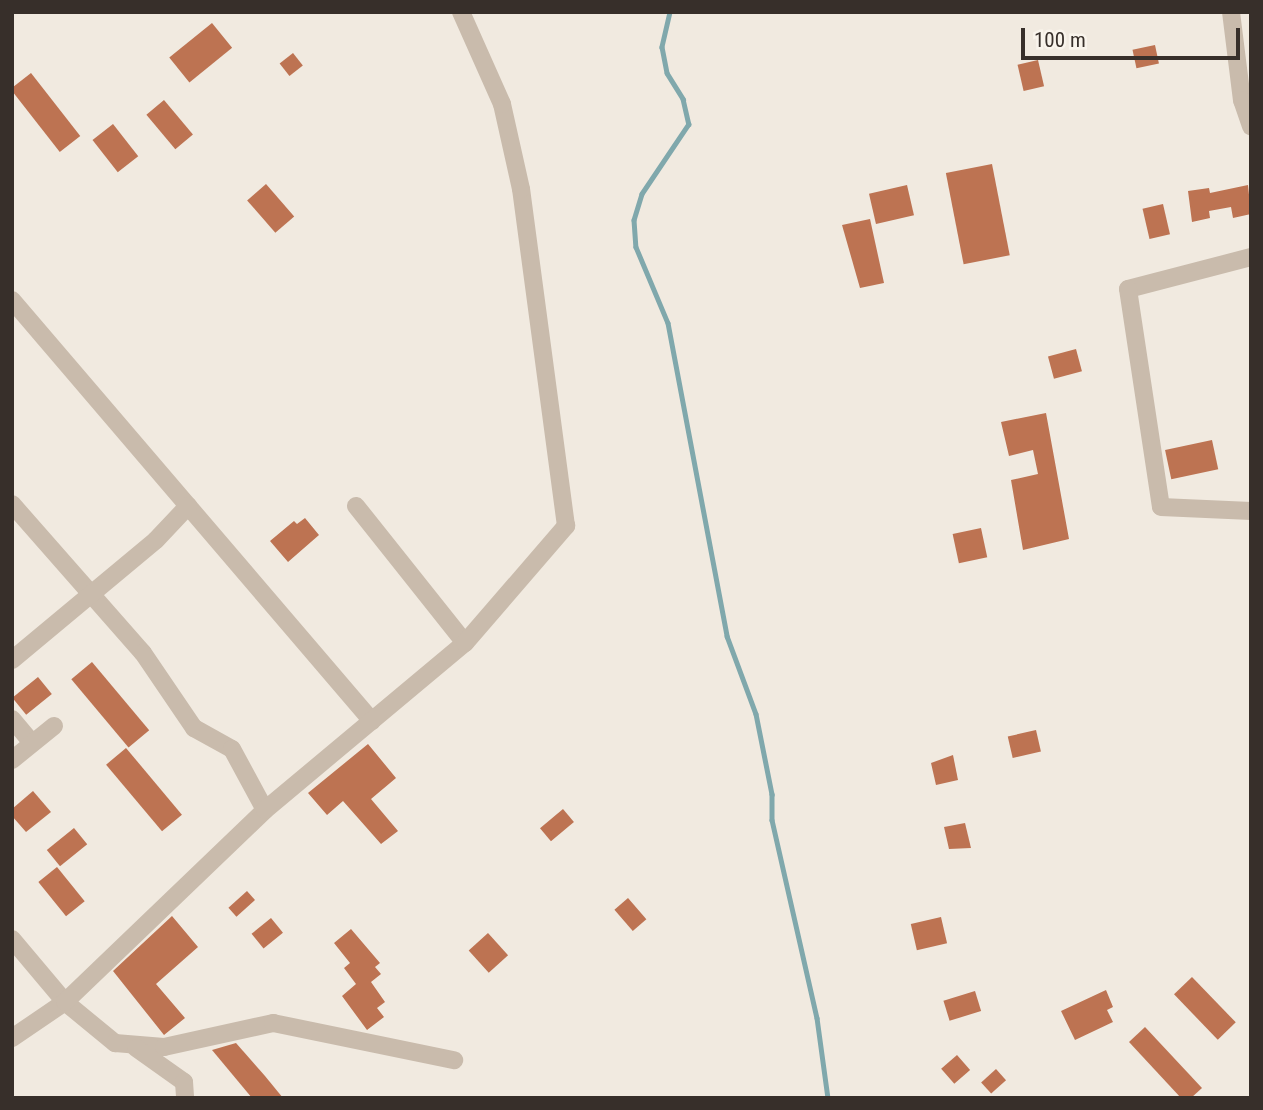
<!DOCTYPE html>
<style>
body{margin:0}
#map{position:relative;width:1263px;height:1110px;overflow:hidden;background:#f1eae0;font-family:"Roboto Condensed",sans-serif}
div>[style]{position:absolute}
.stream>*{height:4.5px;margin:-2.25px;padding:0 2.25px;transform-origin:2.25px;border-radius:2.25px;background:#80a8ac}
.building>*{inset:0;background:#bd7352;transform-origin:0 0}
.minor>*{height:18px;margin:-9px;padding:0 9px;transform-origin:9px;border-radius:9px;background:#c9bbac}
span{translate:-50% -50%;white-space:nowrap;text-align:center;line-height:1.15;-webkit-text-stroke:6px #f9f4ec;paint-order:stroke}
.frame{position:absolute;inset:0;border:14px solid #372f2a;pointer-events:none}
.scale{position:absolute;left:1021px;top:28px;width:219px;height:32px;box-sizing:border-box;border:4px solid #372f2a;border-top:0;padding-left:9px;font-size:21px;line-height:24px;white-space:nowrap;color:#372f2a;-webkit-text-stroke:5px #f9f4ec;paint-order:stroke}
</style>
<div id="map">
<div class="stream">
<i style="left:670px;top:12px;width:36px;rotate:103deg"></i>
<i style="left:662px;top:47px;width:26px;rotate:79deg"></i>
<i style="left:667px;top:73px;width:31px;rotate:58deg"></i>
<i style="left:683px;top:99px;width:26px;rotate:77deg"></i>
<i style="left:689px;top:124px;width:84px;rotate:123.9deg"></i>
<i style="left:642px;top:194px;width:27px;rotate:107deg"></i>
<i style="left:634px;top:220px;width:27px;rotate:86deg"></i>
<i style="left:636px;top:247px;width:82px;rotate:67.2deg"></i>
<i style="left:668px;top:323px;width:319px;rotate:79.3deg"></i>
<i style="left:727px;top:636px;width:83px;rotate:69.6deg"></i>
<i style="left:756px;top:714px;width:82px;rotate:78.7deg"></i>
<i style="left:772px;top:794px;width:26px;rotate:90deg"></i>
<i style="left:772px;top:820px;width:203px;rotate:77.2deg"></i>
<i style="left:817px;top:1018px;width:81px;rotate:82.2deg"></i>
</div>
<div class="building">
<i style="left:212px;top:23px;width:32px;height:55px;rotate:51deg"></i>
<i style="left:1155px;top:45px;width:19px;height:23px;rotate:78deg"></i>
<i style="left:293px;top:53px;width:16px;height:17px;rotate:52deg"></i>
<i style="left:1038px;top:60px;width:27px;height:21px;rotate:77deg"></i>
<i style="left:31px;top:73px;width:80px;height:26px;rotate:52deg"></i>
<i style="left:164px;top:100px;width:45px;height:23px;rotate:50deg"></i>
<i style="left:113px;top:124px;width:41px;height:26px;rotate:52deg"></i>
<i style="left:992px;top:164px;width:93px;height:47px;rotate:79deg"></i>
<i style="left:266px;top:184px;width:43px;height:25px;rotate:49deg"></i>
<i style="left:907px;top:185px;width:31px;height:39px;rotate:77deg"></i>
<i style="clip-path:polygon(1248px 185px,1251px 214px,1233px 218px,1231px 207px,1209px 211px,1210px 218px,1192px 222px,1188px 191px,1209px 188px,1210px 193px)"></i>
<i style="left:1163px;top:204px;width:31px;height:21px;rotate:77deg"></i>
<i style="clip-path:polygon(870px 219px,884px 283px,860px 288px,842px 225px)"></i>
<i style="left:1076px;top:349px;width:23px;height:29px;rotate:75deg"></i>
<i style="clip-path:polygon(1046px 413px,1069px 539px,1023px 550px,1011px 480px,1038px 474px,1033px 450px,1009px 456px,1001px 422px)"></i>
<i style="left:1212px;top:440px;width:30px;height:48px;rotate:78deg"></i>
<i style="clip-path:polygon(305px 518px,319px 535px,288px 562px,270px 541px,294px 521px,297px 524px)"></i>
<i style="left:981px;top:528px;width:30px;height:29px;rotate:78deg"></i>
<i style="left:92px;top:662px;width:89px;height:27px;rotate:50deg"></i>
<i style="left:38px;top:677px;width:22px;height:33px;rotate:51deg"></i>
<i style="left:1036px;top:730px;width:22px;height:29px;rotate:77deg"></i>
<i style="clip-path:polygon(368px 744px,396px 778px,371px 799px,398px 831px,381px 844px,343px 801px,327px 815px,308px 793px)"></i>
<i style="left:126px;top:748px;width:87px;height:26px;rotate:50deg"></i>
<i style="clip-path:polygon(953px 755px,958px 780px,936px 785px,931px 763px)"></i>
<i style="clip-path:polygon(33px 791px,51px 812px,26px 832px,12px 816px,12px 809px)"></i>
<i style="left:563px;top:809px;width:17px;height:30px;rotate:50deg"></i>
<i style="clip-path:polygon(965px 823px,971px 848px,949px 849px,944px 827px)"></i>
<i style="left:74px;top:828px;width:21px;height:35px;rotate:51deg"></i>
<i style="left:57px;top:867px;width:44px;height:24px;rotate:51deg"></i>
<i style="left:247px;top:891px;width:12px;height:25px;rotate:48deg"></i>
<i style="left:628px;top:898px;width:28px;height:18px;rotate:49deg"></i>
<i style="clip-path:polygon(172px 916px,198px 947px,156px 984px,185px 1018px,164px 1035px,113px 971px)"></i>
<i style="left:941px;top:917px;width:27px;height:31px;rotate:77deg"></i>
<i style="left:271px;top:918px;width:19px;height:25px;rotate:51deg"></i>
<i style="clip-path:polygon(351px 929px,380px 963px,375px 967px,381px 974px,371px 982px,385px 1002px,377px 1008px,384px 1017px,367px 1030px,342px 996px,356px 984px,344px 968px,350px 963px,334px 943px)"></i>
<i style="left:488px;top:933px;width:30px;height:26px;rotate:48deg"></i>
<i style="left:1192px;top:977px;width:63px;height:25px;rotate:46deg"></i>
<i style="clip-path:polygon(1106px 990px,1113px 1007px,1107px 1010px,1113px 1022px,1075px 1040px,1061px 1011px)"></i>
<i style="left:975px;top:991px;width:21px;height:33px;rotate:73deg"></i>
<i style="clip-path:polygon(1145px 1027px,1202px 1088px,1191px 1098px,1181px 1098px,1129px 1042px)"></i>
<i style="clip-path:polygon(236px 1043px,265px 1076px,283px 1098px,252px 1098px,212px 1050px)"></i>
<i style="left:957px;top:1055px;width:20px;height:21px;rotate:49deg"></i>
<i style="left:996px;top:1069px;width:15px;height:20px;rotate:48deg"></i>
</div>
<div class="minor">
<i style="left:1231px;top:12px;width:89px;rotate:82.9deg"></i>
<i style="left:1242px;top:100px;width:28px;rotate:71deg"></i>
<i style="left:1251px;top:257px;width:127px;rotate:165.4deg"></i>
<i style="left:1128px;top:289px;width:220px;rotate:81.4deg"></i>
<i style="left:1161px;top:507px;width:90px;rotate:2.5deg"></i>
<i style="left:12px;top:300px;width:554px;rotate:49.47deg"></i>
<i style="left:12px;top:504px;width:198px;rotate:48.7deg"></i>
<i style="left:143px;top:653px;width:91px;rotate:55.8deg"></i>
<i style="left:194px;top:728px;width:43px;rotate:28.9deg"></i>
<i style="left:232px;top:749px;width:69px;rotate:61.6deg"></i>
<i style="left:356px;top:506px;width:175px;rotate:51.5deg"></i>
<i style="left:12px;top:660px;width:187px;rotate:-39.8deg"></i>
<i style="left:156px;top:540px;width:47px;rotate:-46.7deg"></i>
<i style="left:12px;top:719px;width:31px;rotate:50deg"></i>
<i style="left:12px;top:760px;width:54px;rotate:-39deg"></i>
<i style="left:12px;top:939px;width:82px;rotate:49.9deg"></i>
<i style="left:65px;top:1002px;width:65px;rotate:39.4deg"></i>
<i style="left:115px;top:1043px;width:49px;rotate:4.7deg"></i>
<i style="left:164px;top:1047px;width:112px;rotate:-12.4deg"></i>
<i style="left:273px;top:1023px;width:185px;rotate:11.6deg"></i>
<i style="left:12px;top:1038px;width:64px;rotate:-34.2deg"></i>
<i style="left:65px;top:1002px;width:277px;rotate:-43.8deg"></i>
<i style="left:265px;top:810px;width:261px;rotate:-39.9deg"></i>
<i style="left:465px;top:643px;width:155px;rotate:-49.2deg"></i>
<i style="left:566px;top:526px;width:340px;rotate:-97.6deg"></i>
<i style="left:521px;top:189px;width:87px;rotate:-102.6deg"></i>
<i style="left:502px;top:104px;width:101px;rotate:-114deg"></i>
<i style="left:136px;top:1048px;width:59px;rotate:35.3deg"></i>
<i style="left:184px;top:1082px;width:16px;rotate:86deg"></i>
</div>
<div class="frame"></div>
<div class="scale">100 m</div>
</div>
